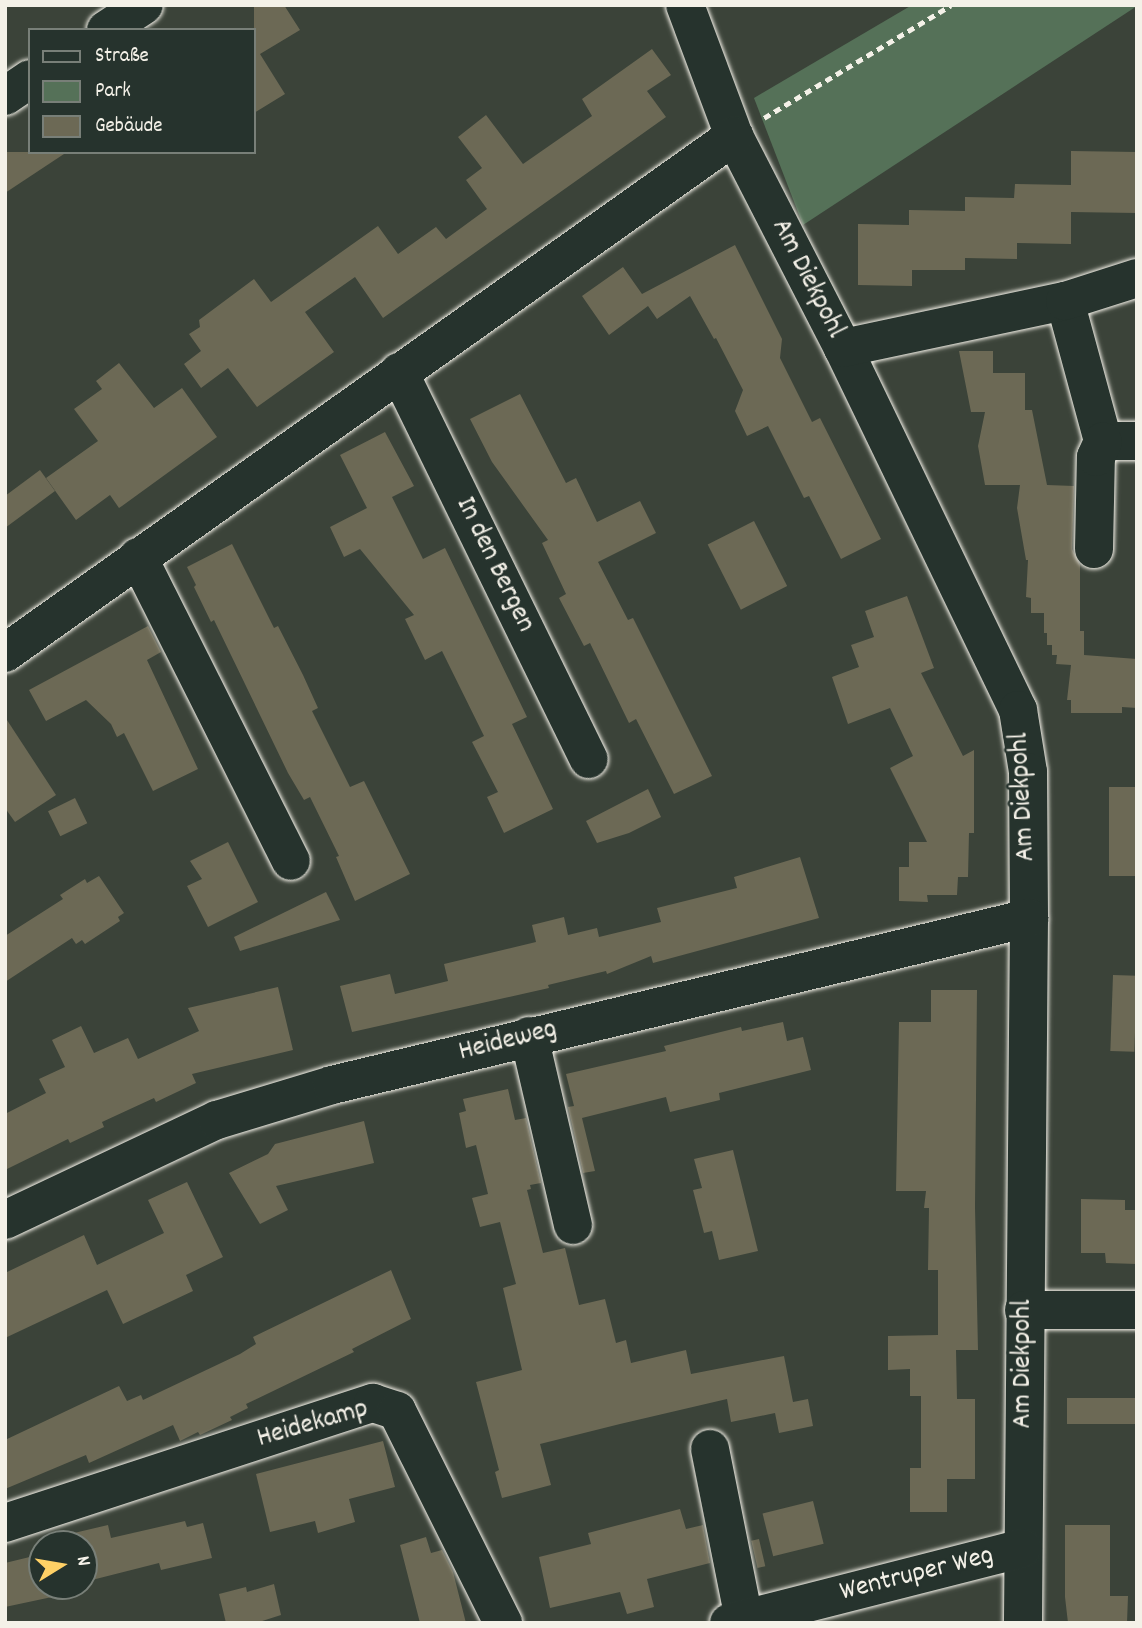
<!DOCTYPE html>
<meta charset="utf-8">
<style>
body{margin:0}
#map{position:relative;width:1142px;height:1628px;overflow:hidden;background:#3b4339;font-family:Dekko,sans-serif}
div>[style]{position:absolute}
.green>*{inset:0;background:#557158}
.building>*{inset:0;background:#6c6955;transform-origin:0 0}
.path>*{height:4.5px;margin-top:-2.25px;transform-origin:0;background:repeating-linear-gradient(90deg,#f4f1e8 0 7px,transparent 0 12px)}
.roads{filter:drop-shadow(0 0 2px #f4f1e8) drop-shadow(0 0 2px #f4f1e8)}
.minor>*{height:38px;margin:-19px;padding:0 19px;transform-origin:19px;border-radius:19px;background:#26332d}
span{translate:-50% -50%;white-space:nowrap;text-align:center;line-height:1.15;-webkit-text-stroke:5px #26332d;paint-order:stroke}
.street-label{font-size:28px;color:#f4f1e8}
.frame{position:absolute;inset:0;border:7px solid #f4f1e8;pointer-events:none}
.legend{position:absolute;left:28px;top:28px;width:228px;height:126px;box-sizing:border-box;background:#26332d;border:2px solid #787f78;margin:0;padding:9px 12px;list-style:none;font-size:21px;color:#f4f1e8}
.legend li{display:flex;align-items:center;gap:14px;height:35px}
.legend b{width:35px;border:2px solid #787f78}
.north{position:absolute;left:28px;top:1530px;width:70px;height:70px;box-sizing:border-box;background:#26332d;border:2px solid #787f78;border-radius:50%;rotate:79deg;font-size:19px;font-weight:700;line-height:28px;text-align:center;color:#f4f1e8}
.north::after{content:'';display:block;margin:auto;width:24px;height:32px;background:#ffd166;clip-path:polygon(50% 0,100% 100%,50% 72%,0 100%)}
</style>
<div id="map">
<div class="green">
<i style="clip-path:polygon(912px 5px,1137px 6px,803px 225px,754px 98px)"></i>
</div>
<div class="building">
<i style="clip-path:polygon(254px 5px,284px 5px,300px 30px,260px 54px,285px 94px,254px 113px)"></i>
<i style="clip-path:polygon(652px 49px,671px 75px,647px 91px,666px 117px,383px 318px,355px 277px,305px 312px,334px 352px,257px 407px,228px 368px,201px 388px,184px 364px,201px 351px,189px 334px,200px 327px,199px 320px,254px 279px,271px 302px,378px 226px,398px 254px,436px 227px,446px 239px,487px 209px,466px 180px,482px 168px,458px 137px,486px 115px,523px 164px,592px 116px,582px 99px)"></i>
<i style="clip-path:polygon(1071px 151px,1137px 152px,1137px 213px,1071px 212px,1071px 244px,1017px 243px,1017px 259px,965px 258px,965px 270px,912px 270px,912px 286px,858px 285px,858px 224px,909px 225px,909px 210px,965px 211px,965px 197px,1014px 198px,1015px 184px,1071px 185px)"></i>
<i style="clip-path:polygon(5px 152px,67px 152px,5px 193px)"></i>
<i style="clip-path:polygon(735px 245px,782px 339px,780px 358px,812px 422px,820px 418px,881px 539px,841px 559px,809px 496px,804px 498px,768px 426px,747px 436px,735px 411px,743px 390px,716px 338px,714px 339px,690px 296px,657px 319px,648px 306px,609px 335px,582px 296px,623px 267px,642px 294px)"></i>
<i style="clip-path:polygon(959px 351px,993px 351px,993px 373px,1025px 373px,1025px 410px,1032px 410px,1047px 485px,1074px 486px,1072px 549px,1080px 565px,1080px 631px,1084px 631px,1084px 655px,1137px 659px,1137px 708px,1122px 707px,1122px 713px,1071px 713px,1071px 700px,1067px 700px,1071px 665px,1056px 664px,1057px 655px,1052px 655px,1052px 645px,1047px 645px,1047px 633px,1044px 633px,1044px 613px,1031px 613px,1031px 598px,1026px 597px,1028px 560px,1026px 560px,1017px 508px,1020px 485px,985px 485px,978px 446px,985px 412px,971px 412px)"></i>
<i style="clip-path:polygon(119px 363px,154px 408px,182px 388px,217px 437px,122px 506px,119px 508px,110px 495px,76px 520px,46px 478px,98px 441px,74px 409px,102px 389px,96px 381px)"></i>
<i style="clip-path:polygon(520px 394px,566px 483px,576px 478px,597px 522px,640px 501px,656px 533px,598px 562px,628px 620px,633px 618px,712px 776px,674px 794px,636px 719px,629px 723px,590px 643px,584px 646px,559px 598px,566px 594px,542px 543px,548px 540px,492px 462px,470px 419px)"></i>
<i style="clip-path:polygon(385px 432px,414px 486px,392px 497px,423px 559px,445px 548px,527px 717px,512px 724px,553px 809px,504px 833px,487px 797px,498px 792px,472px 742px,484px 736px,442px 651px,425px 660px,405px 619px,414px 615px,360px 549px,344px 557px,330px 527px,367px 508px,340px 455px)"></i>
<i style="clip-path:polygon(40px 470px,55px 491px,5px 528px,5px 496px)"></i>
<i style="left:754px;top:521px;width:73px;height:52px;rotate:63deg"></i>
<i style="clip-path:polygon(232px 544px,274px 628px,278px 626px,303px 675px,318px 708px,312px 711px,350px 787px,364px 781px,410px 874px,355px 901px,336px 857px,339px 856px,310px 797px,304px 800px,288px 773px,214px 620px,211px 622px,194px 587px,196px 585px,187px 567px)"></i>
<i style="clip-path:polygon(907px 596px,934px 668px,921px 673px,963px 756px,974px 750px,974px 833px,969px 833px,968px 877px,958px 877px,957px 895px,927px 895px,928px 902px,899px 901px,899px 867px,909px 867px,909px 842px,927px 842px,890px 768px,913px 756px,890px 708px,848px 724px,832px 677px,859px 667px,851px 645px,874px 637px,865px 611px)"></i>
<i style="clip-path:polygon(148px 626px,161px 652px,147px 660px,198px 769px,153px 791px,124px 733px,117px 737px,111px 724px,86px 700px,46px 721px,29px 690px)"></i>
<i style="clip-path:polygon(5px 717px,56px 795px,15px 822px,5px 808px)"></i>
<i style="left:1109px;top:787px;width:28px;height:89px"></i>
<i style="clip-path:polygon(648px 789px,661px 817px,629px 833px,597px 843px,586px 821px)"></i>
<i style="left:75px;top:798px;width:28px;height:30px;rotate:64deg"></i>
<i style="clip-path:polygon(228px 842px,258px 902px,208px 927px,187px 886px,202px 879px,190px 861px)"></i>
<i style="clip-path:polygon(800px 857px,819px 918px,653px 963px,651px 956px,607px 974px,606px 971px,548px 985px,549px 988px,352px 1032px,340px 986px,390px 974px,395px 994px,448px 981px,444px 964px,536px 942px,532px 925px,564px 917px,568px 935px,597px 928px,599px 937px,661px 922px,657px 908px,737px 888px,734px 877px)"></i>
<i style="clip-path:polygon(99px 876px,124px 913px,118px 917px,120px 921px,85px 944px,82px 940px,76px 944px,72px 938px,5px 982px,5px 936px,63px 899px,60px 895px,85px 879px,87px 883px)"></i>
<i style="clip-path:polygon(326px 892px,340px 920px,240px 951px,234px 937px)"></i>
<i style="left:1113px;top:975px;width:24px;height:76px;rotate:2deg"></i>
<i style="clip-path:polygon(278px 987px,293px 1050px,192px 1074px,196px 1083px,156px 1102px,154px 1098px,102px 1122px,104px 1127px,70px 1143px,68px 1139px,5px 1170px,5px 1114px,46px 1093px,39px 1079px,65px 1067px,52px 1040px,81px 1026px,94px 1053px,128px 1038px,138px 1059px,199px 1031px,188px 1008px)"></i>
<i style="clip-path:polygon(931px 990px,977px 990px,975px 1207px,978px 1350px,956px 1350px,957px 1399px,975px 1399px,975px 1479px,947px 1479px,947px 1512px,910px 1512px,910px 1468px,921px 1468px,921px 1396px,910px 1396px,910px 1369px,888px 1370px,888px 1336px,938px 1335px,938px 1270px,928px 1270px,929px 1208px,924px 1208px,926px 1191px,896px 1191px,899px 1022px,931px 1022px)"></i>
<i style="clip-path:polygon(783px 1022px,787px 1041px,803px 1037px,811px 1070px,719px 1093px,720px 1100px,670px 1112px,666px 1097px,582px 1118px,595px 1171px,583px 1173px,568px 1107px,574px 1106px,566px 1074px,666px 1051px,664px 1046px,741px 1027px,742px 1031px)"></i>
<i style="clip-path:polygon(508px 1089px,515px 1120px,526px 1118px,541px 1183px,530px 1185px,531px 1189px,527px 1190px,543px 1253px,565px 1248px,579px 1305px,605px 1299px,616px 1343px,626px 1340px,631px 1363px,686px 1350px,691px 1374px,784px 1356px,793px 1402px,808px 1399px,813px 1426px,779px 1433px,775px 1413px,731px 1422px,727px 1399px,620px 1424px,540px 1444px,551px 1485px,502px 1498px,495px 1472px,499px 1470px,476px 1382px,522px 1370px,503px 1288px,516px 1284px,500px 1222px,480px 1227px,472px 1198px,488px 1194px,476px 1145px,466px 1148px,459px 1113px,466px 1111px,463px 1099px)"></i>
<i style="clip-path:polygon(364px 1121px,374px 1163px,276px 1186px,288px 1210px,260px 1224px,229px 1173px,268px 1154px,275px 1144px)"></i>
<i style="clip-path:polygon(733px 1150px,758px 1251px,719px 1260px,712px 1231px,704px 1233px,693px 1190px,702px 1188px,694px 1159px)"></i>
<i style="clip-path:polygon(187px 1182px,223px 1257px,186px 1275px,193px 1291px,123px 1324px,107px 1290px,5px 1338px,5px 1273px,84px 1235px,97px 1265px,164px 1233px,148px 1200px)"></i>
<i style="clip-path:polygon(1081px 1199px,1125px 1200px,1125px 1210px,1137px 1210px,1137px 1264px,1106px 1263px,1105px 1253px,1081px 1253px)"></i>
<i style="clip-path:polygon(391px 1270px,411px 1319px,352px 1349px,354px 1352px,246px 1404px,248px 1408px,230px 1417px,232px 1420px,200px 1435px,198px 1432px,180px 1441px,173px 1425px,89px 1463px,86px 1455px,5px 1489px,5px 1440px,119px 1386px,127px 1401px,141px 1395px,143px 1400px,240px 1354px,256px 1344px,253px 1337px)"></i>
<i style="left:1137px;top:1398px;width:26px;height:70px;rotate:90deg"></i>
<i style="clip-path:polygon(383px 1441px,395px 1487px,349px 1499px,355px 1522px,318px 1533px,315px 1521px,270px 1532px,256px 1474px)"></i>
<i style="left:813px;top:1501px;width:44px;height:52px;rotate:76deg"></i>
<i style="clip-path:polygon(680px 1509px,686px 1529px,703px 1525px,710px 1563px,647px 1579px,654px 1607px,627px 1614px,620px 1592px,550px 1608px,539px 1557px,591px 1544px,588px 1533px)"></i>
<i style="clip-path:polygon(185px 1521px,187px 1527px,203px 1523px,212px 1558px,161px 1570px,159px 1563px,84px 1582px,84px 1544px,59px 1544px,57px 1537px,108px 1525px,111px 1538px)"></i>
<i style="clip-path:polygon(1065px 1525px,1110px 1525px,1110px 1596px,1128px 1596px,1127px 1623px,1068px 1623px,1065px 1597px)"></i>
<i style="clip-path:polygon(426px 1537px,431px 1553px,442px 1550px,453px 1572px,466px 1623px,420px 1623px,400px 1545px)"></i>
<i style="left:759px;top:1539px;width:28px;height:8px;rotate:77deg"></i>
<i style="clip-path:polygon(42px 1554px,42px 1586px,66px 1586px,50px 1590px,52px 1597px,5px 1607px,5px 1563px)"></i>
<i style="clip-path:polygon(274px 1584px,281px 1615px,256px 1623px,226px 1623px,219px 1594px,246px 1587px,247px 1592px)"></i>
</div>
<div class="path">
<i style="left:764px;top:118px;width:218px;rotate:-31.1deg"></i>
</div>
<div class="roads">
<div class="minor">
<i style="left:685px;top:5px;width:140px;rotate:69.5deg"></i>
<i style="left:734px;top:136px;width:238px;rotate:62.8deg"></i>
<i style="left:843px;top:348px;width:402px;rotate:64.2deg"></i>
<i style="left:1018px;top:710px;width:63px;rotate:80.8deg"></i>
<i style="left:1028px;top:772px;width:146px;rotate:89.6deg"></i>
<i style="left:1029px;top:918px;width:705px;rotate:90.49deg"></i>
<i style="left:106px;top:30px;width:45px;rotate:-33.3deg"></i>
<i style="left:5px;top:96px;width:30px;rotate:-34deg"></i>
<i style="left:1065px;top:301px;width:145px;rotate:74.8deg"></i>
<i style="left:1103px;top:441px;width:34px"></i>
<i style="left:843px;top:348px;width:227px;rotate:-12deg"></i>
<i style="left:1065px;top:301px;width:76px;rotate:-17.7deg"></i>
<i style="left:399px;top:372px;width:431px;rotate:63.9deg"></i>
<i style="left:1094px;top:549px;width:92px;rotate:-88.8deg"></i>
<i style="left:1096px;top:457px;width:17px;rotate:-66deg"></i>
<i style="left:138px;top:557px;width:340px;rotate:63.3deg"></i>
<i style="left:5px;top:653px;width:894px;rotate:-35.34deg"></i>
<i style="left:529px;top:1036px;width:194px;rotate:76.9deg"></i>
<i style="left:5px;top:1220px;width:234px;rotate:-25.3deg"></i>
<i style="left:217px;top:1120px;width:120px;rotate:-16.9deg"></i>
<i style="left:332px;top:1085px;width:717px;rotate:-13.47deg"></i>
<i style="left:1024px;top:1310px;width:113px"></i>
<i style="left:710px;top:1449px;width:173px;rotate:78.7deg"></i>
<i style="left:5px;top:1523px;width:387px;rotate:-18.1deg"></i>
<i style="left:373px;top:1403px;width:25px;rotate:18deg"></i>
<i style="left:397px;top:1411px;width:237px;rotate:63.4deg"></i>
<i style="left:729px;top:1623px;width:303px;rotate:-14.3deg"></i>
</div>
</div>
<div class="street-label">
<span style="left:807px;top:279px;rotate:63deg">Am Diekpohl</span>
<span style="left:494px;top:565px;rotate:64deg">In den Bergen</span>
<span style="left:1024px;top:797px;rotate:-93deg">Am Diekpohl</span>
<span style="left:508px;top:1042px;rotate:-14deg">Heideweg</span>
<span style="left:1024px;top:1364px;rotate:-90deg">Am Diekpohl</span>
<span style="left:313px;top:1425px;rotate:-16deg">Heidekamp</span>
<span style="left:917px;top:1575px;rotate:-14deg">Wentruper Weg</span>
</div>
<div class="frame"></div>
<ul class="legend">
<li><b style="height:9px;background:#26332d"></b>Straße</li>
<li><b style="height:19px;background:#557158"></b>Park</li>
<li><b style="height:19px;background:#6c6955"></b>Gebäude</li>
</ul>
<div class="north">N</div>
</div>
